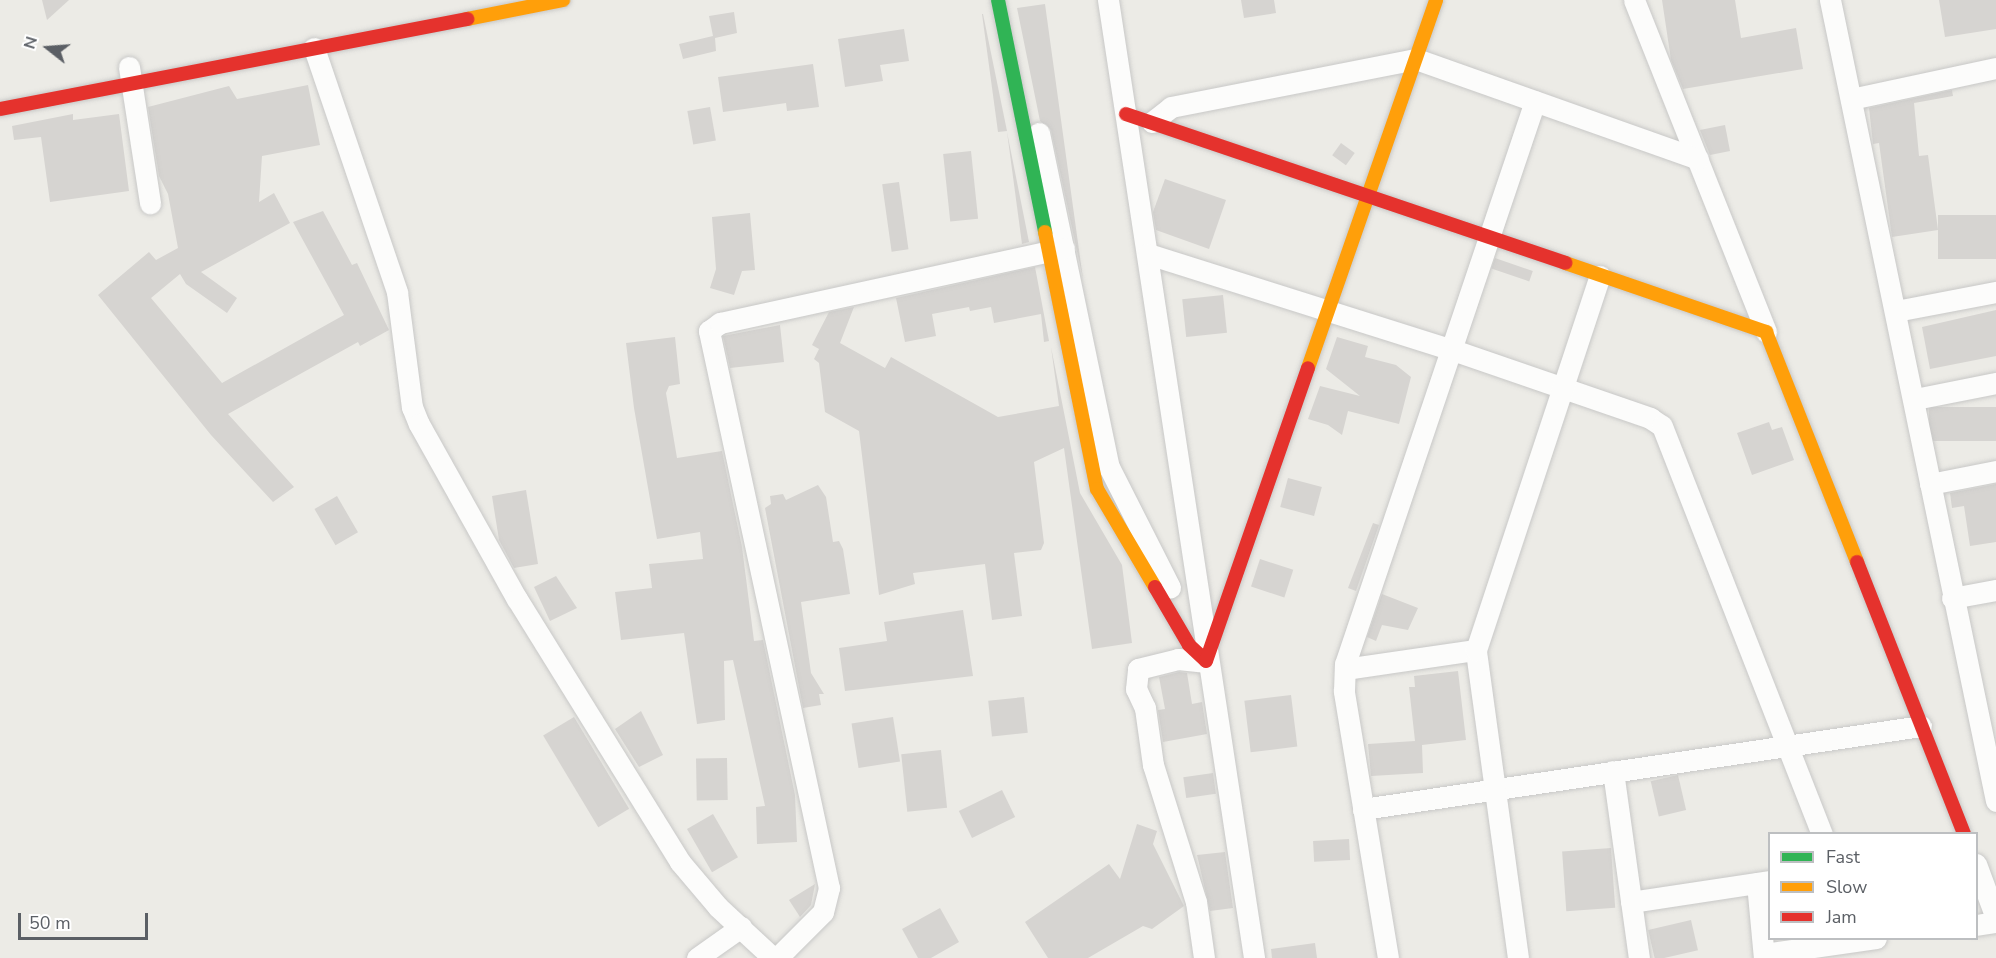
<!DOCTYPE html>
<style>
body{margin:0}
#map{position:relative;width:1996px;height:958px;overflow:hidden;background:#ecebe6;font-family:"Nunito Sans",sans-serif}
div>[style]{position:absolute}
.building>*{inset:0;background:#d6d4d1;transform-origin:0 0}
.roads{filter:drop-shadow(0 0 2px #c8c8c7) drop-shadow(0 0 2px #c8c8c7)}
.street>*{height:21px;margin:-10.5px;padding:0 10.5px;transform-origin:10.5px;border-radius:10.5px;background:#fcfcfb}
.fast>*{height:14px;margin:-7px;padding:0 7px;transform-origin:7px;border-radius:7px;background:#30b455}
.slow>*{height:14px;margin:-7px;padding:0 7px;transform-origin:7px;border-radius:7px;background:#ff9f0a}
.jam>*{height:14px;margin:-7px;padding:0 7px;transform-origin:7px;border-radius:7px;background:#e5322d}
span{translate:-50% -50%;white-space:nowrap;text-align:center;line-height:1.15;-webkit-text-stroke:5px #fff;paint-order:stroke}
.legend{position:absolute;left:1768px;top:832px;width:210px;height:108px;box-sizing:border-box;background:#fff;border:2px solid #bdbfc1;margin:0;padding:8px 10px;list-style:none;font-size:18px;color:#5b5f65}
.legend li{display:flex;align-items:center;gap:12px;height:30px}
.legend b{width:30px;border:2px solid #bdbfc1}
.north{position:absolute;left:18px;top:18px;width:60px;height:60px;-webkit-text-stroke:4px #fff;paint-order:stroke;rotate:287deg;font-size:16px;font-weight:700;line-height:24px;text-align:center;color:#5b5f65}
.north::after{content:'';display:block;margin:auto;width:21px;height:27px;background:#5b5f65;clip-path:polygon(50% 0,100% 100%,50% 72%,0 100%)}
.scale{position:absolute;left:18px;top:913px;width:130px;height:27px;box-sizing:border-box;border:3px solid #5b5f65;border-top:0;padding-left:8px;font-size:18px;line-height:21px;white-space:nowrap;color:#5b5f65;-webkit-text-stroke:4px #fff;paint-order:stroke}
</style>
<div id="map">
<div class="building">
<i style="clip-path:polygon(42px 0,69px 0,47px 20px)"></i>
<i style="clip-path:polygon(1241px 0,1274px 0,1276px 13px,1244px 18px)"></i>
<i style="clip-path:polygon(1662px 0,1735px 0,1741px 38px,1796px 28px,1803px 69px,1683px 89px,1671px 60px)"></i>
<i style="clip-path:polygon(1939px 0,1996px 0,1996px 29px,1945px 37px)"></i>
<i style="clip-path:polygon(1045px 4px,1083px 279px,1051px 130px,1040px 121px,1017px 8px)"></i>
<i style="clip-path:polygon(734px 12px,737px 33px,715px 38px,716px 51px,683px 59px,679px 44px,713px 36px,709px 16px)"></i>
<i style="clip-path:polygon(982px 14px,983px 14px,1007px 131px,998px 132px)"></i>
<i style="clip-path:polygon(904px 29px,909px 61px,880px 65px,883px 81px,845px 87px,838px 39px)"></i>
<i style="clip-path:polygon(813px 64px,819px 107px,787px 111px,786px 103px,723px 112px,718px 77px)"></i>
<i style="clip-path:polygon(308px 85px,320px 145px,262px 156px,259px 202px,274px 193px,290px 223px,201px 272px,237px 298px,227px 313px,186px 284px,180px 274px,151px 298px,222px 383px,344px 315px,293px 222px,323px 211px,352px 265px,357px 263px,389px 330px,360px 346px,358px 342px,228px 414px,294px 487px,273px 502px,211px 435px,98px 295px,149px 252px,156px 260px,178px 248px,168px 194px,159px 176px,148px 107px,229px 86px,237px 99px)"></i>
<i style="clip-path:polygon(1952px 90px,1953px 96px,1914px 103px,1919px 156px,1928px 155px,1938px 230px,1892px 237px,1879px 143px,1873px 144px,1869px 108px)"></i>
<i style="left:710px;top:107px;width:34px;height:23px;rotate:80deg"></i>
<i style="clip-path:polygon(73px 114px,73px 120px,119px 114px,129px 191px,50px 202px,41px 137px,14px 140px,12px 126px)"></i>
<i style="clip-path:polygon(1725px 125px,1730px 151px,1710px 155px,1700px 130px)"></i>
<i style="clip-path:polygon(1007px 132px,1029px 242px,1022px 244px)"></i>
<i style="left:1341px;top:143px;width:17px;height:15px;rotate:36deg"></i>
<i style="left:971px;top:151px;width:68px;height:28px;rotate:84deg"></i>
<i style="clip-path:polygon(1165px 179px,1226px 200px,1209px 249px,1156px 230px,1153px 212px)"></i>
<i style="left:899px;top:182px;width:68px;height:17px;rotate:82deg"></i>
<i style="clip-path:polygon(750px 213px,755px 270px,742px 271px,734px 295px,710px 288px,716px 269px,712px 217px)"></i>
<i style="left:1996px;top:215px;width:44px;height:58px;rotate:90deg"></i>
<i style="left:1495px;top:258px;width:40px;height:11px;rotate:19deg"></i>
<i style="clip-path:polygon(1035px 267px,1049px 341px,1044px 342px,1041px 314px,994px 323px,991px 307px,970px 311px,969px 307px,932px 314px,936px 336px,905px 342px,896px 298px)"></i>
<i style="left:1223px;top:295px;width:38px;height:41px;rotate:84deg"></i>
<i style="clip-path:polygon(854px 307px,840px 343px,885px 368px,891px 357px,998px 417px,1059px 406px,1051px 347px,1080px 493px,1122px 565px,1132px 643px,1092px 649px,1064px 448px,1034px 462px,1044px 543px,1041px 550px,1014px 553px,1022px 616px,992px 620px,985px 564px,913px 573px,915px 584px,879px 595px,859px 431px,825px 412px,819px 363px,814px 359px,819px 349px,812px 345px,829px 312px)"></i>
<i style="clip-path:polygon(1996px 310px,1996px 356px,1930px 369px,1922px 327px)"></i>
<i style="clip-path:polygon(780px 325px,784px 362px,730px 368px,723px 336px)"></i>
<i style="clip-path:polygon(675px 337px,680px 384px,669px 386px,666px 393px,677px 458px,722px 451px,742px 547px,754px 641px,763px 640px,795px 795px,797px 842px,757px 844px,756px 807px,765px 806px,733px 660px,724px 661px,725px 720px,697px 724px,684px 633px,621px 640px,615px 592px,652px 588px,649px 564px,703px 559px,700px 532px,657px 539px,634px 408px,626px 343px)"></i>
<i style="clip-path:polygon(1337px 337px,1368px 346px,1365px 357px,1396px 365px,1411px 377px,1399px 424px,1348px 411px,1342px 435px,1328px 425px,1308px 419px,1320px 386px,1360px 396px,1326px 369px)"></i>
<i style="left:1996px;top:407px;width:34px;height:67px;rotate:90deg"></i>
<i style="clip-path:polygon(1769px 422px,1772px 430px,1782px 427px,1794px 460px,1752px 475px,1737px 433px)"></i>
<i style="left:1288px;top:478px;width:35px;height:30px;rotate:15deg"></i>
<i style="clip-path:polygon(1996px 484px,1996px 542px,1970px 546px,1964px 506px,1952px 508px,1950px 493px)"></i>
<i style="clip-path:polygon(818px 485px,826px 497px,833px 542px,839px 541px,843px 549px,850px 594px,801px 602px,811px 673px,824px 694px,819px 694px,821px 705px,803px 708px,765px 508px,771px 504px,770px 496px,783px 494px,786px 500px)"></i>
<i style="clip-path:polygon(526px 490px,538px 564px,514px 568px,499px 540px,492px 496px)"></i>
<i style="left:337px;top:496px;width:42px;height:26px;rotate:60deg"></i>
<i style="clip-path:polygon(1373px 523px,1379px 525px,1356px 591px,1348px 588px)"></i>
<i style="left:1260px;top:559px;width:35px;height:29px;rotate:18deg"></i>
<i style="clip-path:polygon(556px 576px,577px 608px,550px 621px,534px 587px)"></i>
<i style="clip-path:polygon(1382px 594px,1418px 608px,1408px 630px,1382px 625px,1376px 641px,1367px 637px)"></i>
<i style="clip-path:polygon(963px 610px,973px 676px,845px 691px,839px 648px,887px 641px,884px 622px)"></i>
<i style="clip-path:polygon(1458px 671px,1466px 740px,1422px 745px,1423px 773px,1371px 776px,1368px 744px,1415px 741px,1409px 687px,1415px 687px,1414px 676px)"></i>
<i style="clip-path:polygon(1179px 672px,1187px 673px,1192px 704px,1202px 702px,1207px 734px,1163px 742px,1158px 710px,1165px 709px,1159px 677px)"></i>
<i style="left:1291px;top:695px;width:52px;height:47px;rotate:83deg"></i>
<i style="left:1024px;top:697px;width:36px;height:36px;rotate:84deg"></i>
<i style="clip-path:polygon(641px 711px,663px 755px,639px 767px,615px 729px)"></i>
<i style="left:574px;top:717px;width:107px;height:36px;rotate:59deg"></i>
<i style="left:893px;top:717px;width:45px;height:42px;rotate:81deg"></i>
<i style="left:941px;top:750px;width:58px;height:40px;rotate:84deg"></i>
<i style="left:727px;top:758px;width:42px;height:31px;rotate:89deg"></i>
<i style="left:1213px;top:773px;width:21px;height:30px;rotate:82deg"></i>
<i style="left:1678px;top:775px;width:36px;height:28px;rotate:77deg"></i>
<i style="left:1002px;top:790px;width:30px;height:48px;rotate:64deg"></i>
<i style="left:713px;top:814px;width:50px;height:30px;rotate:60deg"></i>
<i style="clip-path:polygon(1137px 824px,1157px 831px,1153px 844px,1184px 906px,1152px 929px,1143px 926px,1088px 958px,1048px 958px,1025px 922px,1109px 864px,1120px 879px)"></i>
<i style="left:1349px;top:839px;width:21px;height:36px;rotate:87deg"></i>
<i style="left:1611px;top:848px;width:60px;height:49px;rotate:86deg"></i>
<i style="clip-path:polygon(1225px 852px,1233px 908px,1210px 911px,1197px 855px)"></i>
<i style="clip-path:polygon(815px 884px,811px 905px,800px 917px,789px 900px)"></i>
<i style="clip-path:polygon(940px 908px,959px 942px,931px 958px,918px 958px,902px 929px)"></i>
<i style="left:1691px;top:920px;width:31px;height:44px;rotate:77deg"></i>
<i style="clip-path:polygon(1315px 943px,1317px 958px,1272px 958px,1271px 949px)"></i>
</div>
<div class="roads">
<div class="street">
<i style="left:1108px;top:0;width:969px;rotate:81.33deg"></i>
<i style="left:1634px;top:0;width:357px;rotate:68.3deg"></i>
<i style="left:1830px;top:0;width:818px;rotate:78.29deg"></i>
<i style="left:314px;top:48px;width:258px;rotate:71.2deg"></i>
<i style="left:397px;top:292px;width:116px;rotate:82.6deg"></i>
<i style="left:412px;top:407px;width:18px;rotate:68deg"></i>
<i style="left:419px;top:424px;width:201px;rotate:60.8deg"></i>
<i style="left:517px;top:599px;width:309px;rotate:58.2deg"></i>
<i style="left:680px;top:862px;width:59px;rotate:49.8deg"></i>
<i style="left:718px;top:907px;width:75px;rotate:42.8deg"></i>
<i style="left:129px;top:67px;width:138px;rotate:81.2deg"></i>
<i style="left:1851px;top:99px;width:148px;rotate:-12.1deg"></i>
<i style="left:1152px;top:122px;width:24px;rotate:-38deg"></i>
<i style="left:1171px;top:107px;width:250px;rotate:-11.1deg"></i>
<i style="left:1416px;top:59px;width:299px;rotate:19.5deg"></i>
<i style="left:1039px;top:133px;width:341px;rotate:78.2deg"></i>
<i style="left:1109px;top:467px;width:135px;rotate:63.1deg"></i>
<i style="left:1148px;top:254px;width:317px;rotate:17.5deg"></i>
<i style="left:1450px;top:349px;width:212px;rotate:19deg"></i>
<i style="left:1650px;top:418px;width:14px;rotate:34deg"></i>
<i style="left:1662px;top:426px;width:438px;rotate:68.6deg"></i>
<i style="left:1896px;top:311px;width:102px;rotate:-10.8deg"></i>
<i style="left:1915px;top:399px;width:83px;rotate:-11.2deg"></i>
<i style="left:1930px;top:484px;width:67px;rotate:-11.1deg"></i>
<i style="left:1952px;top:598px;width:45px;rotate:-10.3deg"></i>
<i style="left:1345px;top:669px;width:132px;rotate:-8.3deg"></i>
<i style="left:1613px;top:771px;width:189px;rotate:82.1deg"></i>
<i style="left:1363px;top:809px;width:564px;rotate:-8.46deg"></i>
<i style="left:1976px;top:864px;width:58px;rotate:69.7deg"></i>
<i style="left:1757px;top:883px;width:75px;rotate:84.7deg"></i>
<i style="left:1631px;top:902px;width:141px;rotate:-8.6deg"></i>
<i style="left:1976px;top:925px;width:20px;rotate:-9deg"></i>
<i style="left:1764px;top:954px;width:113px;rotate:-8.1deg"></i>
<i style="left:697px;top:958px;width:54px;rotate:-35.2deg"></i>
<i style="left:777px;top:958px;width:65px;rotate:-45deg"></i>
<i style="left:823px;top:912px;width:25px;rotate:-76deg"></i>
<i style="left:829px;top:888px;width:570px;rotate:-102.16deg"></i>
<i style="left:709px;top:331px;width:14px;rotate:-36deg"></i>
<i style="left:720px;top:323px;width:352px;rotate:-12.3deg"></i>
<i style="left:1204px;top:958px;width:57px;rotate:-98.1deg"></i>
<i style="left:1196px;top:902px;width:144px;rotate:-107.4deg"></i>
<i style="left:1153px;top:765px;width:58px;rotate:-98deg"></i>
<i style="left:1145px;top:708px;width:21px;rotate:-115deg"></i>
<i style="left:1136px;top:689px;width:20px;rotate:-84deg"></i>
<i style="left:1138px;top:669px;width:41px;rotate:-14deg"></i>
<i style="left:1178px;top:659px;width:29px;rotate:6deg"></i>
<i style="left:1388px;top:958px;width:271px;rotate:-99.4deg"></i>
<i style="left:1344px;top:691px;width:27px;rotate:-88deg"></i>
<i style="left:1345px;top:664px;width:594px;rotate:-71.35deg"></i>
<i style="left:1518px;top:958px;width:311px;rotate:-97.8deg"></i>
<i style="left:1476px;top:650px;width:394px;rotate:-71.7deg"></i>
</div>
<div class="fast">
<i style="left:998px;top:0;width:237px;rotate:78.5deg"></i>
</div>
<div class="slow">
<i style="left:467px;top:19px;width:98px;rotate:-11.2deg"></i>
<i style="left:1045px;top:232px;width:262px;rotate:78.6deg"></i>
<i style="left:1097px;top:489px;width:114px;rotate:59.4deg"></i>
<i style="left:1565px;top:263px;width:213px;rotate:18.9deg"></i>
<i style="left:1766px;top:332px;width:247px;rotate:68.4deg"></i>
<i style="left:1308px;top:368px;width:390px;rotate:-70.8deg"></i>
</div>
<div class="jam">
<i style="left:0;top:109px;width:476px;rotate:-10.9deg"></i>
<i style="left:1126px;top:114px;width:464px;rotate:18.7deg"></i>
<i style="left:1857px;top:562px;width:292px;rotate:68.5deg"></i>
<i style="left:1155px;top:587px;width:67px;rotate:59.6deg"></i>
<i style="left:1189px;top:645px;width:23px;rotate:43deg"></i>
<i style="left:1206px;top:661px;width:310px;rotate:-70.8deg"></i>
</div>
</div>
<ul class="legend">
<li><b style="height:8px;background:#30b455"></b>Fast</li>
<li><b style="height:8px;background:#ff9f0a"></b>Slow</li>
<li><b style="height:8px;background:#e5322d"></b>Jam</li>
</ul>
<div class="north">N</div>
<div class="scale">50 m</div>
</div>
